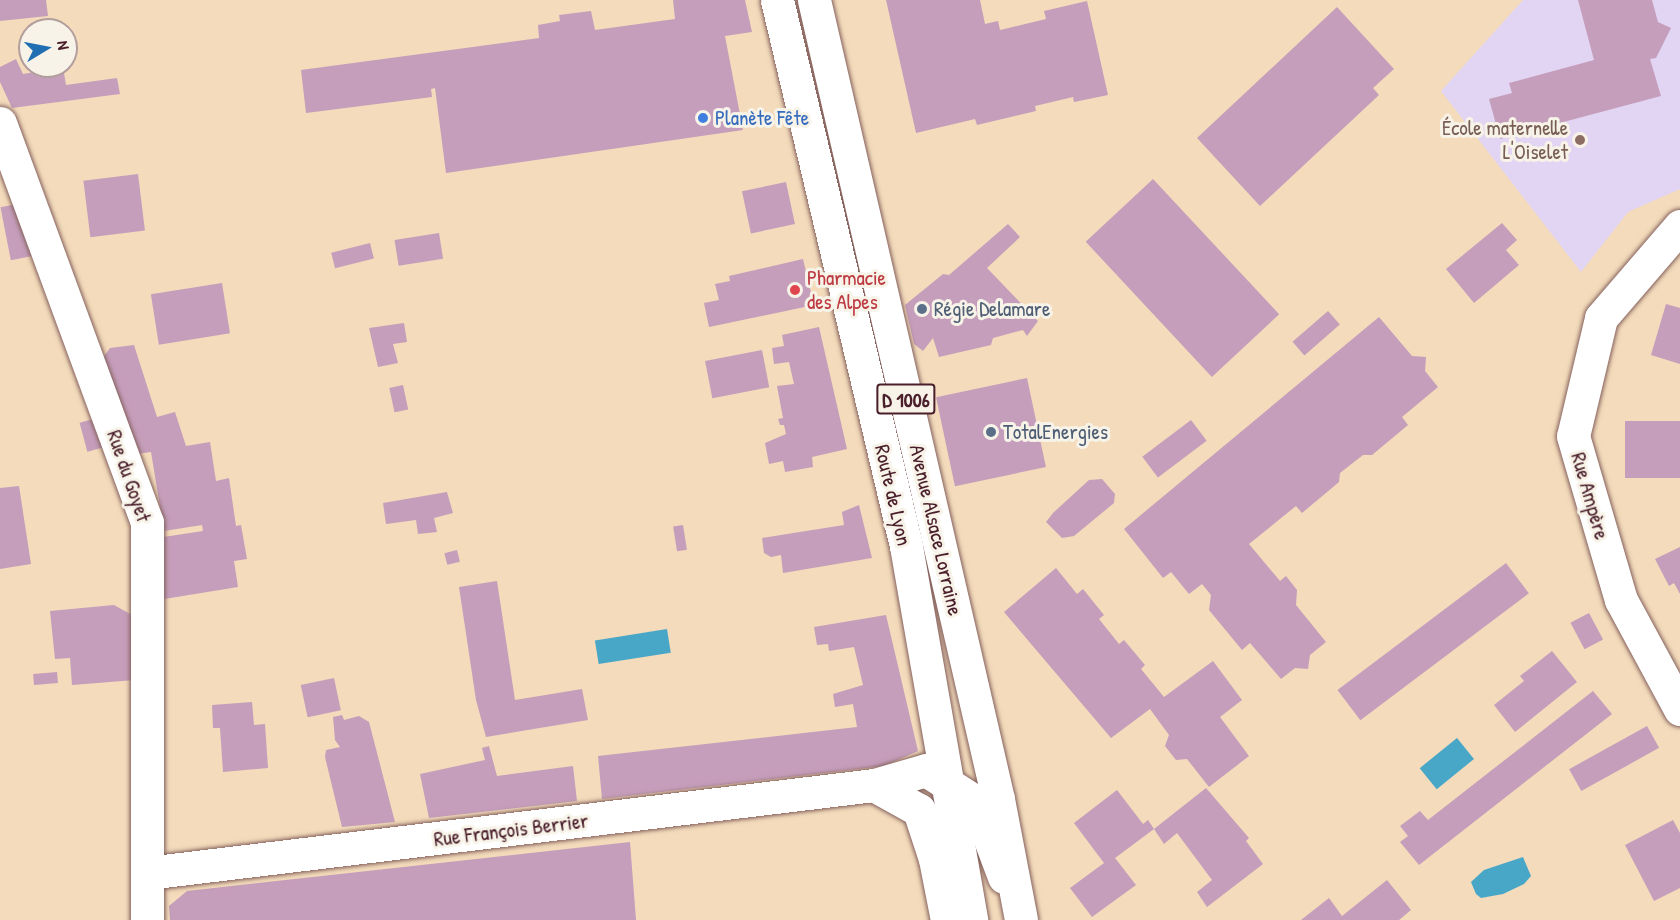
<!DOCTYPE html>
<meta charset="utf-8">
<style>
body{margin:0}
#map{position:relative;width:1680px;height:920px;overflow:hidden;background:#f3dbbb;font-family:"Patrick Hand",sans-serif}
div>[style]{position:absolute}
.built>*{inset:0;background:#e2d4f3}
.water>*{inset:0;background:#48a7c7;transform-origin:0 0}
.building>*{inset:0;background:#c59ebb;transform-origin:0 0}
.roads{filter:drop-shadow(0 0 2px #85615d) drop-shadow(0 0 2px #85615d)}
.street>*{height:33px;margin:-16.5px;padding:0 16.5px;transform-origin:16.5px;border-radius:16.5px;background:#fff}
.primary>*{height:33px;margin:-16.5px;padding:0 16.5px;transform-origin:16.5px;border-radius:16.5px;background:#fff}
.dots>*{width:16px;height:16px;translate:-50% -50%;box-sizing:border-box;border:3px solid #f7f3e8;border-radius:50%}
span{translate:-50% -50%;white-space:nowrap;text-align:center;line-height:1.15;-webkit-text-stroke:6px #f7f3e8;paint-order:stroke}
.shield-label span{padding:2px 4px;background:#f7f3e8;border:2px solid;border-radius:4px;-webkit-text-stroke-width:0}
.shield-label{font-size:20px;color:#4a1f2b;font-weight:700}
.shop-label{font-size:21px;color:#366cbe}
.left{translate:0 -50%;text-align:left}
.education-label{font-size:21px;color:#785e54}
.right{translate:-100% -50%;text-align:right}
.health-label{font-size:21px;color:#be3a42}
.service-label{font-size:21px;color:#4e5e75}
.street-label{font-size:21px;color:#4a1f2b}
.north{position:absolute;left:18px;top:18px;width:60px;height:60px;box-sizing:border-box;background:#f7f3e8;border:2px solid #b29e9c;border-radius:50%;rotate:80deg;font-size:16px;font-weight:700;line-height:24px;text-align:center;color:#4a1f2b}
.north::after{content:'';display:block;margin:auto;width:21px;height:27px;background:#1f6fb2;clip-path:polygon(50% 0,100% 100%,50% 72%,0 100%)}
</style>
<div id="map">
<div class="built">
<i style="clip-path:polygon(1523px 0,1680px 0,1680px 189px,1628px 212px,1581px 272px,1441px 91px)"></i>
</div>
<div class="water">
<i style="left:667px;top:629px;width:24px;height:73px;rotate:81deg"></i>
<i style="left:1457px;top:738px;width:27px;height:48px;rotate:51deg"></i>
<i style="clip-path:polygon(1523px 857px,1531px 876px,1524px 884px,1503px 894px,1481px 898px,1476px 894px,1471px 882px,1484px 870px)"></i>
</div>
<div class="building">
<i style="clip-path:polygon(0 0,46px 0,48px 16px,0 21px)"></i>
<i style="clip-path:polygon(673px 0,745px 0,752px 32px,725px 36px,743px 130px,446px 173px,435px 88px,431px 89px,432px 97px,306px 113px,301px 70px,539px 38px,538px 25px,560px 21px,559px 15px,591px 11px,595px 30px,675px 19px)"></i>
<i style="clip-path:polygon(886px 0,980px 0,985px 24px,998px 21px,1000px 30px,1046px 19px,1044px 11px,1087px 1px,1108px 95px,1074px 102px,1073px 97px,1035px 106px,1036px 111px,977px 125px,975px 119px,916px 133px)"></i>
<i style="clip-path:polygon(1578px 0,1652px 0,1658px 22px,1671px 28px,1656px 58px,1650px 59px,1661px 96px,1500px 139px,1489px 99px,1512px 93px,1509px 83px,1594px 60px)"></i>
<i style="clip-path:polygon(1337px 7px,1394px 69px,1373px 88px,1379px 95px,1260px 206px,1197px 138px)"></i>
<i style="clip-path:polygon(16px 59px,23px 74px,63px 67px,66px 85px,117px 78px,120px 94px,12px 108px,0 82px,0 67px)"></i>
<i style="left:138px;top:174px;width:57px;height:55px;rotate:83deg"></i>
<i style="left:1153px;top:179px;width:185px;height:92px;rotate:47deg"></i>
<i style="left:786px;top:182px;width:43px;height:45px;rotate:78deg"></i>
<i style="left:27px;top:202px;width:54px;height:27px;rotate:79deg"></i>
<i style="clip-path:polygon(1502px 223px,1517px 240px,1506px 250px,1519px 265px,1474px 303px,1446px 269px)"></i>
<i style="clip-path:polygon(1008px 224px,1020px 237px,987px 268px,1038px 321px,1027px 336px,1023px 330px,993px 338px,991px 345px,939px 357px,933px 338px,923px 351px,914px 344px,905px 305px,943px 274px,949px 275px)"></i>
<i style="left:439px;top:233px;width:26px;height:45px;rotate:81deg"></i>
<i style="left:370px;top:243px;width:16px;height:40px;rotate:76deg"></i>
<i style="clip-path:polygon(803px 259px,814px 305px,709px 327px,704px 303px,719px 300px,715px 284px,730px 281px,729px 276px)"></i>
<i style="left:222px;top:283px;width:51px;height:72px;rotate:81deg"></i>
<i style="clip-path:polygon(1666px 304px,1680px 308px,1680px 364px,1651px 355px)"></i>
<i style="left:1328px;top:311px;width:18px;height:47px;rotate:49deg"></i>
<i style="clip-path:polygon(1379px 317px,1412px 356px,1426px 357px,1425px 371px,1438px 387px,1402px 417px,1408px 425px,1372px 455px,1363px 455px,1340px 473px,1339px 482px,1302px 513px,1296px 506px,1249px 544px,1280px 581px,1286px 576px,1297px 590px,1296px 605px,1326px 642px,1310px 655px,1308px 669px,1295px 668px,1281px 679px,1250px 643px,1242px 650px,1209px 610px,1211px 595px,1202px 584px,1189px 594px,1171px 572px,1163px 578px,1124px 529px)"></i>
<i style="clip-path:polygon(404px 323px,407px 342px,393px 344px,398px 363px,378px 367px,369px 328px)"></i>
<i style="clip-path:polygon(819px 327px,847px 449px,812px 457px,813px 467px,785px 472px,783px 461px,769px 464px,765px 443px,786px 434px,784px 425px,780px 425px,778px 419px,783px 418px,777px 386px,794px 384px,789px 362px,774px 364px,772px 348px,784px 346px,782px 335px)"></i>
<i style="clip-path:polygon(134px 345px,157px 417px,175px 412px,186px 446px,210px 442px,216px 481px,229px 478px,236px 526px,241px 525px,247px 559px,234px 561px,238px 587px,152px 601px,150px 539px,203px 531px,202px 525px,164px 531px,151px 452px,128px 455px,102px 359px,110px 348px)"></i>
<i style="left:762px;top:350px;width:38px;height:58px;rotate:79deg"></i>
<i style="left:1027px;top:378px;width:91px;height:93px;rotate:78deg"></i>
<i style="left:403px;top:385px;width:25px;height:14px;rotate:78deg"></i>
<i style="left:97px;top:418px;width:30px;height:18px;rotate:75deg"></i>
<i style="left:1191px;top:420px;width:26px;height:61px;rotate:53deg"></i>
<i style="left:1680px;top:421px;width:57px;height:55px;rotate:90deg"></i>
<i style="clip-path:polygon(1102px 479px,1115px 494px,1114px 503px,1074px 536px,1062px 538px,1046px 522px,1053px 513px,1089px 480px)"></i>
<i style="clip-path:polygon(19px 486px,31px 564px,0 569px,0 488px)"></i>
<i style="clip-path:polygon(447px 492px,453px 513px,434px 518px,437px 532px,418px 534px,416px 520px,386px 524px,383px 503px)"></i>
<i style="clip-path:polygon(859px 505px,872px 558px,783px 573px,781px 555px,771px 557px,764px 553px,762px 538px,844px 525px,842px 512px)"></i>
<i style="left:683px;top:525px;width:25px;height:10px;rotate:81deg"></i>
<i style="clip-path:polygon(1680px 547px,1680px 594px,1674px 583px,1669px 586px,1655px 559px)"></i>
<i style="left:457px;top:550px;width:12px;height:13px;rotate:76deg"></i>
<i style="left:1506px;top:563px;width:38px;height:211px;rotate:53deg"></i>
<i style="clip-path:polygon(1056px 568px,1077px 594px,1083px 589px,1104px 615px,1099px 619px,1119px 644px,1124px 640px,1145px 665px,1141px 669px,1164px 697px,1213px 661px,1242px 700px,1220px 717px,1249px 756px,1209px 787px,1187px 759px,1176px 760px,1165px 746px,1169px 735px,1150px 709px,1111px 738px,1004px 612px)"></i>
<i style="clip-path:polygon(497px 581px,515px 700px,582px 689px,588px 720px,486px 737px,476px 700px,459px 587px)"></i>
<i style="clip-path:polygon(114px 605px,132px 615px,135px 680px,72px 685px,70px 658px,55px 659px,50px 611px)"></i>
<i style="left:1589px;top:613px;width:30px;height:21px;rotate:62deg"></i>
<i style="clip-path:polygon(886px 615px,918px 751px,884px 766px,602px 799px,598px 756px,857px 727px,853px 704px,835px 707px,833px 694px,863px 685px,854px 647px,829px 651px,828px 644px,817px 645px,814px 627px)"></i>
<i style="clip-path:polygon(1552px 651px,1577px 682px,1515px 732px,1494px 705px,1524px 681px,1520px 676px)"></i>
<i style="left:57px;top:672px;width:11px;height:24px;rotate:85deg"></i>
<i style="left:334px;top:678px;width:33px;height:34px;rotate:78deg"></i>
<i style="clip-path:polygon(1593px 691px,1612px 714px,1419px 865px,1400px 842px,1408px 836px,1400px 826px,1420px 811px,1428px 820px)"></i>
<i style="clip-path:polygon(252px 702px,254px 725px,265px 724px,268px 768px,223px 772px,220px 728px,213px 728px,212px 705px)"></i>
<i style="clip-path:polygon(342px 715px,344px 720px,359px 716px,369px 722px,395px 822px,342px 827px,325px 757px,326px 750px,340px 747px,335px 740px,333px 717px)"></i>
<i style="left:1647px;top:726px;width:25px;height:89px;rotate:61deg"></i>
<i style="clip-path:polygon(489px 746px,497px 776px,573px 766px,577px 801px,429px 818px,420px 774px,485px 760px,482px 748px)"></i>
<i style="clip-path:polygon(1206px 788px,1249px 838px,1246px 841px,1263px 864px,1207px 907px,1197px 892px,1212px 880px,1177px 833px,1164px 844px,1154px 829px)"></i>
<i style="clip-path:polygon(1117px 790px,1143px 824px,1148px 820px,1154px 829px,1115px 858px,1136px 885px,1092px 917px,1070px 888px,1104px 863px,1074px 823px)"></i>
<i style="clip-path:polygon(1673px 820px,1680px 833px,1680px 888px,1654px 901px,1625px 845px)"></i>
<i style="clip-path:polygon(630px 842px,636px 920px,170px 920px,169px 906px,187px 891px)"></i>
<i style="clip-path:polygon(1387px 880px,1411px 910px,1399px 920px,1301px 920px,1329px 898px,1342px 916px)"></i>
</div>
<div class="roads">
<div class="street">
<i style="left:0;top:123px;width:425px;rotate:69.8deg"></i>
<i style="left:147px;top:522px;width:398px;rotate:90deg"></i>
<i style="left:1680px;top:226px;width:121px;rotate:130.7deg"></i>
<i style="left:1601px;top:318px;width:121px;rotate:103.3deg"></i>
<i style="left:1573px;top:436px;width:171px;rotate:73.7deg"></i>
<i style="left:1621px;top:600px;width:124px;rotate:61.6deg"></i>
<i style="left:874px;top:785px;width:51px;rotate:29.1deg"></i>
<i style="left:919px;top:810px;width:52px;rotate:71.9deg"></i>
<i style="left:935px;top:859px;width:62px;rotate:78.9deg"></i>
<i style="left:147px;top:873px;width:732px;rotate:-6.9deg"></i>
<i style="left:874px;top:785px;width:54px;rotate:-16.1deg"></i>
<i style="left:926px;top:770px;width:59px;rotate:32.6deg"></i>
<i style="left:976px;top:802px;width:80px;rotate:69.5deg"></i>
</div>
<div class="primary">
<i style="left:777px;top:0;width:561px;rotate:76.71deg"></i>
<i style="left:906px;top:546px;width:380px;rotate:80.1deg"></i>
<i style="left:814px;top:0;width:820px;rotate:77.03deg"></i>
<i style="left:998px;top:799px;width:123px;rotate:79.2deg"></i>
</div>
</div>
<div class="dots">
<i style="left:703px;top:118px;background:#3f7fe0"></i>
<i style="left:1580px;top:140px;background:#8d6e63"></i>
<i style="left:795px;top:290px;background:#e0444e"></i>
<i style="left:922px;top:309px;background:#5c6f8a"></i>
<i style="left:991px;top:432px;background:#5c6f8a"></i>
</div>
<div class="shield-label">
<span style="left:906px;top:399px">D 1006</span>
</div>
<div class="shop-label">
<span class="left" style="left:715px;top:118px">Planète Fête</span>
</div>
<div class="education-label">
<span class="right" style="left:1568px;top:140px">École maternelle<br>L'Oiselet</span>
</div>
<div class="health-label">
<span class="left" style="left:807px;top:290px">Pharmacie<br>des Alpes</span>
</div>
<div class="service-label">
<span class="left" style="left:934px;top:309px">Régie Delamare</span>
<span class="left" style="left:1003px;top:432px">TotalEnergies</span>
</div>
<div class="street-label">
<span style="left:129px;top:476px;rotate:71deg">Rue du Goyet</span>
<span style="left:893px;top:495px;rotate:77deg">Route de Lyon</span>
<span style="left:1590px;top:496px;rotate:74deg">Rue Ampère</span>
<span style="left:936px;top:530px;rotate:77deg">Avenue Alsace Lorraine</span>
<span style="left:511px;top:830px;rotate:-7deg">Rue François Berrier</span>
</div>
<div class="north">N</div>
</div>
